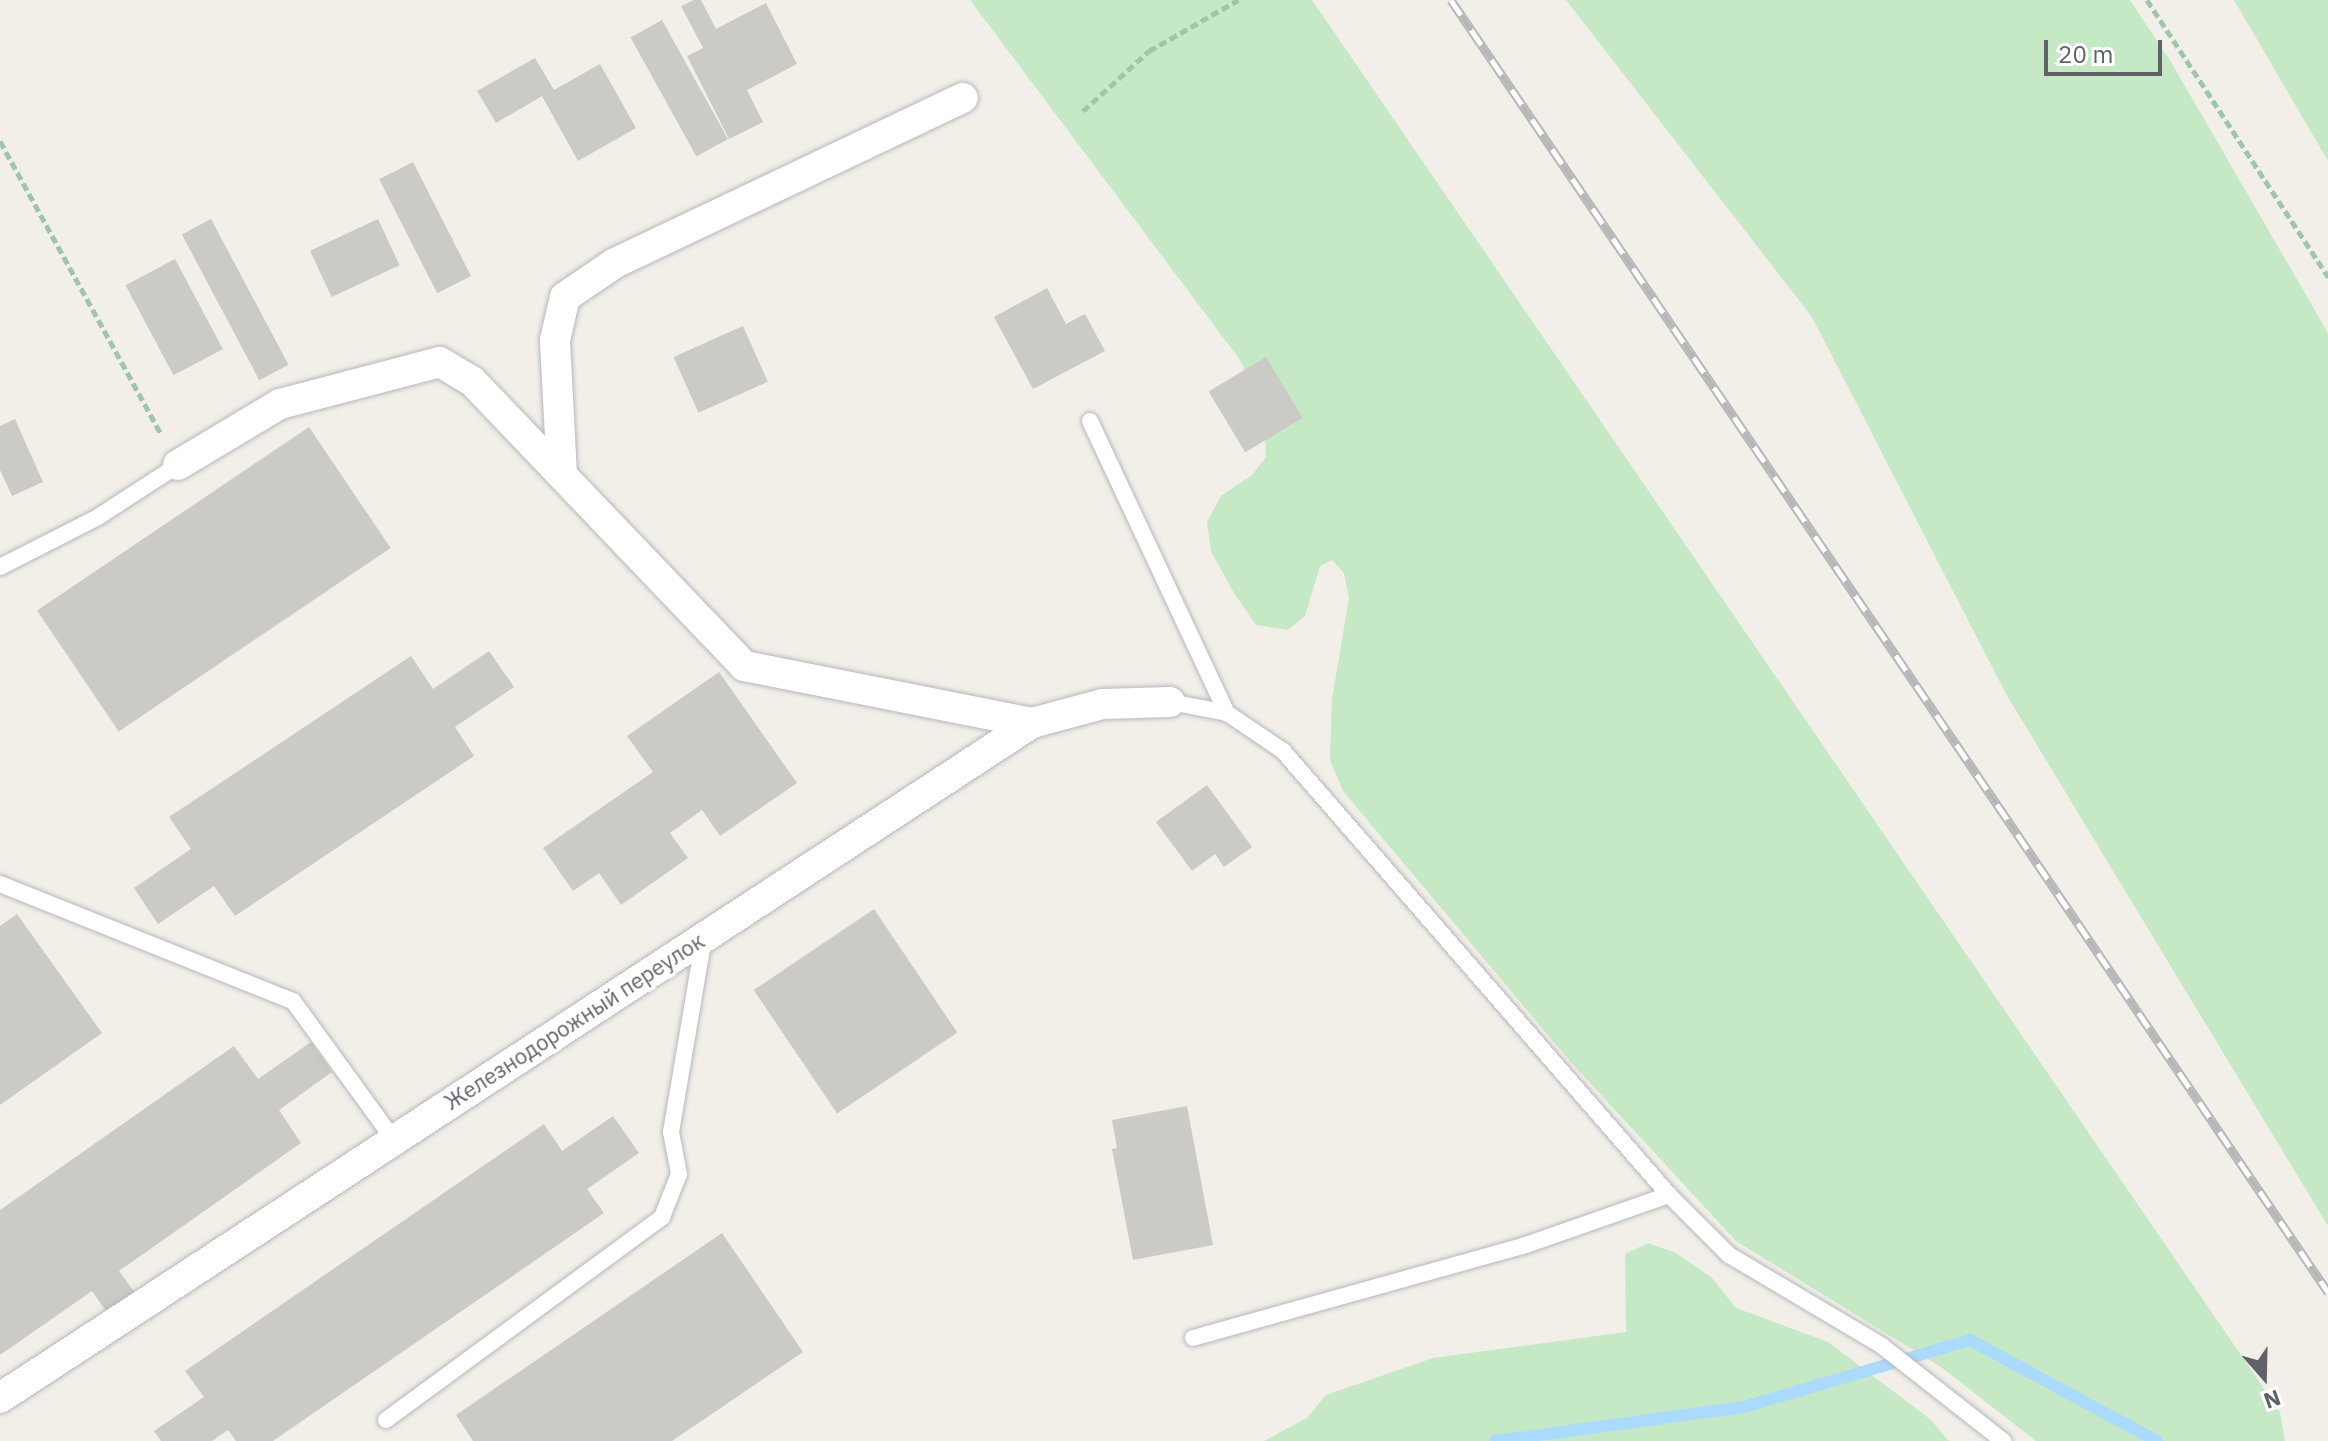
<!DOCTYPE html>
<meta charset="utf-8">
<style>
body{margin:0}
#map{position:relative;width:2328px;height:1441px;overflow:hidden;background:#f1efe8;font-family:"IBM Plex Sans",sans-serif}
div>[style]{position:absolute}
.green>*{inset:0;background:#c5e8c5}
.stream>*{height:12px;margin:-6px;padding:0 6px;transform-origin:6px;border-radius:6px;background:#aadaff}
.building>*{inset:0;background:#cccac5;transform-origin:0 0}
.path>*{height:5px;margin-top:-2.5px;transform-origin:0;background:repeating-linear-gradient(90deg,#9cc7a9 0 8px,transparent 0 12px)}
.roads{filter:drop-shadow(0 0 2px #b5b8bc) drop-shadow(0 0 2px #b5b8bc)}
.lane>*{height:16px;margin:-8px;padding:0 8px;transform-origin:8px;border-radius:8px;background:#fff}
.street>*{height:30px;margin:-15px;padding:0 15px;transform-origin:15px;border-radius:15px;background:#fff}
.rail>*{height:9px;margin-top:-4.5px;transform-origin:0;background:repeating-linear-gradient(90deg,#fff 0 18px,#b6b7b8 0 36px);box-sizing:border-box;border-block:2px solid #b6b7b8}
span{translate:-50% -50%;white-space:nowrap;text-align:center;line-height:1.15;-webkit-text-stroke:7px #fff;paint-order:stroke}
.street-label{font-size:22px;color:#5f6368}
.north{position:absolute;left:2224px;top:1337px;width:80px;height:80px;-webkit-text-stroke:6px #fff;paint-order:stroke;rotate:160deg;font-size:22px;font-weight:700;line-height:32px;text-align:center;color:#5f6368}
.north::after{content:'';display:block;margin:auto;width:28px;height:36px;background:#5f6368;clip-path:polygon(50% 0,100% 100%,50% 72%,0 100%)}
.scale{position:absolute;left:2044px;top:40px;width:118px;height:36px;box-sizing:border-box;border:4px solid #5f6368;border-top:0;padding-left:10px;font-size:24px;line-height:28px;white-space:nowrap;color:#5f6368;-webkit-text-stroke:6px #fff;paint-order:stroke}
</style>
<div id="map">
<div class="green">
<i style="clip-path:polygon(970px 0,1312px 0,2280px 1412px,2285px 1441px,2036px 1441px,1941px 1367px,1736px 1241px,1568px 1059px,1343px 791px,1330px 760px,1332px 699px,1349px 598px,1344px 573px,1332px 560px,1320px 566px,1305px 616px,1288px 630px,1256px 625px,1234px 593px,1211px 551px,1207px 522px,1221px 496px,1252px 475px,1266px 457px,1264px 411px,1240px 360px)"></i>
<i style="clip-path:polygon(1566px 0,2130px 0,2171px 62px,2328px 333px,2328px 1226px,2006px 694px,1812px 317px)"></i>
<i style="clip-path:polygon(2234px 0,2328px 0,2328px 161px)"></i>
<i style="clip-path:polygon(1648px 1243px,1676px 1253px,1712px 1278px,1736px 1308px,1828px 1342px,1930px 1419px,1949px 1441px,1264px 1441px,1307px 1418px,1326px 1395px,1433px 1358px,1626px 1332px,1625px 1254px)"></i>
</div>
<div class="stream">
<i style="left:1495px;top:1441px;width:251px;rotate:-7.8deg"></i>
<i style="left:1744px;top:1407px;width:236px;rotate:-16.5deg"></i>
<i style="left:1970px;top:1340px;width:213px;rotate:28.4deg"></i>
</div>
<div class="building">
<i style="clip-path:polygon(694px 0,701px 0,716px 29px,766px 3px,797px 64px,747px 90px,763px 122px,729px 139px,687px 56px,703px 48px,681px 6px)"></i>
<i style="left:662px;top:20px;width:136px;height:36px;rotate:61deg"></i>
<i style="clip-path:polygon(535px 58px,554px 90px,600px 64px,636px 128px,578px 161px,542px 96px,496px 123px,477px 91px)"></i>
<i style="left:413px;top:162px;width:128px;height:38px;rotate:63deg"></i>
<i style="left:211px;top:219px;width:165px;height:33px;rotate:62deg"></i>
<i style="left:378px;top:219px;width:51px;height:75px;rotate:65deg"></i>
<i style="left:175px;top:259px;width:102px;height:56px;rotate:62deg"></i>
<i style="clip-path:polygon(1047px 288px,1066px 324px,1085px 314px,1105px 351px,1033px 389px,994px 317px)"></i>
<i style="left:743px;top:326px;width:61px;height:76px;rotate:66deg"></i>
<i style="left:1266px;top:357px;width:71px;height:67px;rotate:59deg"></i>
<i style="clip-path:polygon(15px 419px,43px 482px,12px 496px,0 470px,0 426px)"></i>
<i style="left:309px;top:427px;width:146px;height:328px;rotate:56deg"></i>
<i style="clip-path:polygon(489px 651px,514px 687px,455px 727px,474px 756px,235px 916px,214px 886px,158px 924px,134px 888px,191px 849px,169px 817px,411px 656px,433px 689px)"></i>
<i style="clip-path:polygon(719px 672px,797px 783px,720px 836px,702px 810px,670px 833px,688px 858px,621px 905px,599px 873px,573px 891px,543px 848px,653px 772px,627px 736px)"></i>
<i style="clip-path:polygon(1207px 785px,1252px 847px,1224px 867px,1215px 854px,1192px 871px,1156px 822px)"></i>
<i style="left:874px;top:909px;width:149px;height:145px;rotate:56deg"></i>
<i style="clip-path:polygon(17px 914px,102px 1033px,0 1105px,0 926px)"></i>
<i style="clip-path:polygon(311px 1042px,332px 1072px,279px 1110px,301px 1143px,119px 1271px,138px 1297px,110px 1317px,92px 1291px,0 1355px,0 1210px,234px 1046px,258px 1079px)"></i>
<i style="clip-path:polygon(1187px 1106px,1213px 1245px,1133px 1260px,1112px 1149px,1117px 1148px,1112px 1120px)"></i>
<i style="clip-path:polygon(613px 1116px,639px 1153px,587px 1189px,604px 1213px,273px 1441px,236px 1441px,228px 1430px,212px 1441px,161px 1441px,154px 1431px,204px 1397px,185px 1371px,544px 1124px,562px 1151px)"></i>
<i style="clip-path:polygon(722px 1233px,803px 1352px,672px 1441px,473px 1441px,456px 1415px)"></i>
</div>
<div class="path">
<i style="left:2147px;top:0;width:331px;rotate:56.8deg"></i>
<i style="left:1083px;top:111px;width:89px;rotate:-42.3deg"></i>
<i style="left:1149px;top:51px;width:103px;rotate:-29.8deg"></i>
<i style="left:0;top:141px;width:334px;rotate:61.2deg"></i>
</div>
<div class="roads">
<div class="lane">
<i style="left:1090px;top:421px;width:323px;rotate:64.9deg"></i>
<i style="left:0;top:567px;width:110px;rotate:-27deg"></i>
<i style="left:98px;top:517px;width:95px;rotate:-33deg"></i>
<i style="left:1170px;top:702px;width:58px;rotate:10.9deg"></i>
<i style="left:1227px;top:713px;width:68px;rotate:34.2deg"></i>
<i style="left:1283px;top:751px;width:588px;rotate:49deg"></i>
<i style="left:1669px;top:1195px;width:85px;rotate:45deg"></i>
<i style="left:1729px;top:1255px;width:178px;rotate:30.7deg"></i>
<i style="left:1882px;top:1346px;width:154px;rotate:38.1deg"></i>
<i style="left:0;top:884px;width:315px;rotate:21.8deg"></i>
<i style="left:293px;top:1001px;width:172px;rotate:54deg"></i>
<i style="left:1193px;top:1338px;width:343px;rotate:-15.6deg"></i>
<i style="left:1523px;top:1246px;width:155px;rotate:-19.3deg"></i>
<i style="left:386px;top:1420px;width:343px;rotate:-36.3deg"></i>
<i style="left:662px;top:1217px;width:46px;rotate:-68.4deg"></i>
<i style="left:679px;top:1174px;width:43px;rotate:-100.8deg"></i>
<i style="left:671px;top:1132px;width:198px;rotate:-80.4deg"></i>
</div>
<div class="street">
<i style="left:178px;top:465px;width:119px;rotate:-30.9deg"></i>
<i style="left:280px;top:404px;width:165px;rotate:-14.7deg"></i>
<i style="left:440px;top:362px;width:37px;rotate:31deg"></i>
<i style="left:472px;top:381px;width:394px;rotate:46.3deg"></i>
<i style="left:744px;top:666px;width:294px;rotate:11.2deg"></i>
<i style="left:562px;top:475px;width:135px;rotate:-93deg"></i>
<i style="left:555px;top:340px;width:44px;rotate:-76.9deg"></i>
<i style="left:565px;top:297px;width:60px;rotate:-34.2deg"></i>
<i style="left:615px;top:263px;width:385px;rotate:-25.4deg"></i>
<i style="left:0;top:1398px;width:1233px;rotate:-33.19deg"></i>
<i style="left:1032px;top:723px;width:73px;rotate:-15deg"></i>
<i style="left:1103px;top:704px;width:67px;rotate:-1.7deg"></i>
</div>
</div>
<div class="rail">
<i style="left:1451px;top:0;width:1562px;rotate:55.83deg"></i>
</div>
<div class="street-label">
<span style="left:574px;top:1021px;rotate:-33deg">Железнодорожный переулок</span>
</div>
<div class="north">N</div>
<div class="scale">20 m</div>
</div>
